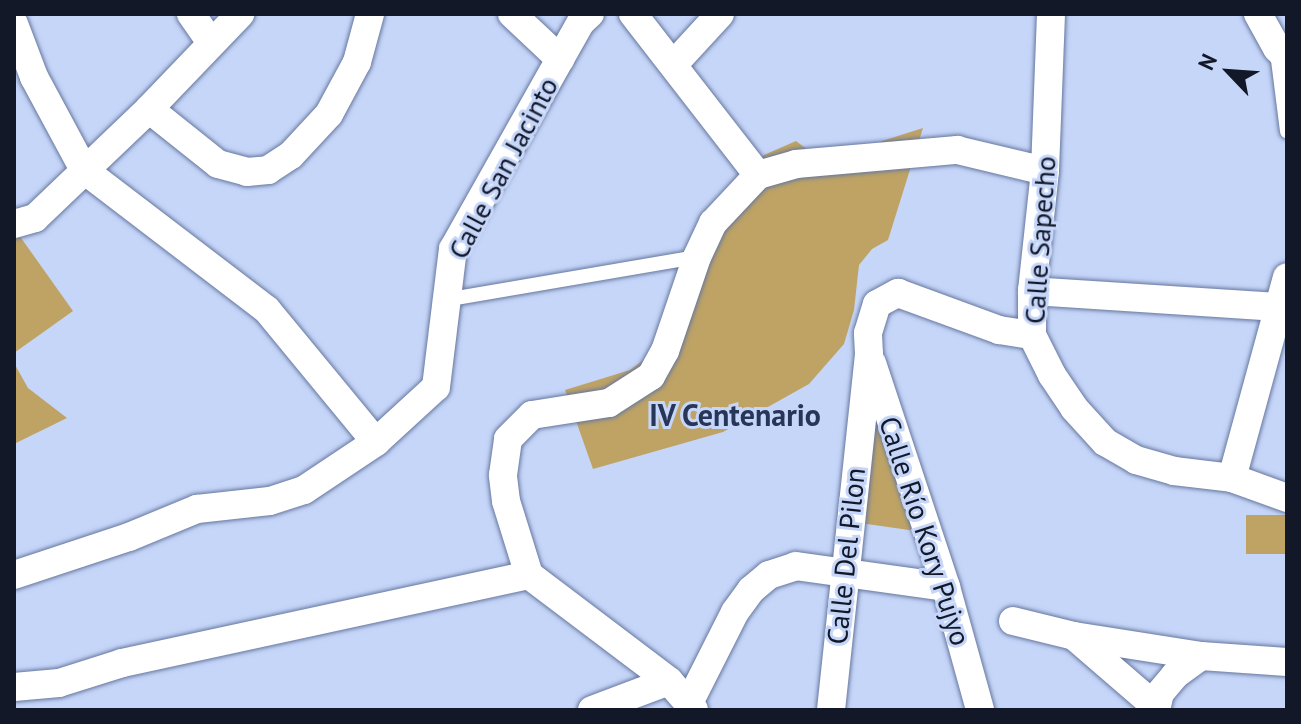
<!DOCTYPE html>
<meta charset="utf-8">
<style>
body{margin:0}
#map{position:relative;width:1301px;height:724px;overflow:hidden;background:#c6d6f9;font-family:"PT Sans",sans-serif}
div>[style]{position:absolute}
.green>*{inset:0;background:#bea365;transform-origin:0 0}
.roads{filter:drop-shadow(0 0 2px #66779f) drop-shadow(0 0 2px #66779f)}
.lane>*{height:14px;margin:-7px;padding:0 7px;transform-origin:7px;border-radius:7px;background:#fff}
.street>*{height:28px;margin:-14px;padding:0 14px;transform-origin:14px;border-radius:14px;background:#fff}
span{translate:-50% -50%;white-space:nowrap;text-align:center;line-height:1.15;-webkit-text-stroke:6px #c6d6f9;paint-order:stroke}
.street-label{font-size:28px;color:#121828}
.neighbourhood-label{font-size:30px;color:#273559;font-weight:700}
.frame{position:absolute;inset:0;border:16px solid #121828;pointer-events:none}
.north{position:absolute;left:1189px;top:32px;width:80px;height:80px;-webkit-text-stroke:6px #c6d6f9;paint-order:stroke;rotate:295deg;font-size:22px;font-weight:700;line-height:32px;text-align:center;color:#121828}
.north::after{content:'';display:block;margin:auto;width:28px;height:36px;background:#121828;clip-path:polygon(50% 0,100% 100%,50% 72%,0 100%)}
</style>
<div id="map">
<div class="green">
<i style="clip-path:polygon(923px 128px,888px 240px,872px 249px,859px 265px,854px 310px,844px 344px,809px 384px,723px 432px,593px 469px,565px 390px,630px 370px,657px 350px,739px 177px,764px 155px,796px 141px,840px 174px,882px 141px)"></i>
<i style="clip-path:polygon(14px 228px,73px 311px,14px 353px)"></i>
<i style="clip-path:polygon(14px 363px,28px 388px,67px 418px,16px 443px)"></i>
<i style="clip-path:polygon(872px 393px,916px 531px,860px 523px)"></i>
<i style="left:1246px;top:515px;width:41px;height:39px"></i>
</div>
<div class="roads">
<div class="lane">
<i style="left:1277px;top:52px;width:80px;rotate:82.8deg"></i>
<i style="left:445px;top:300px;width:256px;rotate:-9.7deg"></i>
</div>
<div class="street">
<i style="left:191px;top:14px;width:35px;rotate:55deg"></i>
<i style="left:512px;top:14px;width:66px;rotate:43.2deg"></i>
<i style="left:633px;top:14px;width:204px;rotate:52.2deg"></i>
<i style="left:1051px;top:14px;width:157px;rotate:92.2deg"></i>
<i style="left:1045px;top:171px;width:121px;rotate:96.2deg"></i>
<i style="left:1032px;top:291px;width:44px;rotate:90deg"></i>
<i style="left:1032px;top:335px;width:45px;rotate:63.4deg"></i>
<i style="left:1052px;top:375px;width:40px;rotate:56deg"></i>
<i style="left:1074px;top:408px;width:46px;rotate:47.6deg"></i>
<i style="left:1105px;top:442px;width:36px;rotate:30deg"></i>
<i style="left:1136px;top:460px;width:40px;rotate:16deg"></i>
<i style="left:1174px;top:471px;width:58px;rotate:6.9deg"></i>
<i style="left:1232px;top:478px;width:59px;rotate:20deg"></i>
<i style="left:1258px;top:14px;width:39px;rotate:61deg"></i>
<i style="left:1277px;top:48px;width:15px;rotate:48deg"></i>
<i style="left:14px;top:24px;width:57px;rotate:69.3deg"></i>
<i style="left:34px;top:77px;width:106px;rotate:61.7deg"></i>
<i style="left:84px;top:170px;width:230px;rotate:37.4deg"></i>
<i style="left:267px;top:310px;width:171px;rotate:50.5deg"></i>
<i style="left:674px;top:64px;width:68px;rotate:-47.4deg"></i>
<i style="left:149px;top:109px;width:88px;rotate:38.6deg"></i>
<i style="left:218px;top:164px;width:30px;rotate:15deg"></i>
<i style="left:247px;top:172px;width:21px;rotate:-5deg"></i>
<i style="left:268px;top:170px;width:27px;rotate:-33deg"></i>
<i style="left:291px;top:155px;width:56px;rotate:-47.2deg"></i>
<i style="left:329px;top:114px;width:59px;rotate:-61.7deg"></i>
<i style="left:357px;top:62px;width:50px;rotate:-74.8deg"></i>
<i style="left:14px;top:224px;width:22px;rotate:-16deg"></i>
<i style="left:35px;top:218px;width:158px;rotate:-43.7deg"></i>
<i style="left:149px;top:109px;width:132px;rotate:-46.2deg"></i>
<i style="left:1032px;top:291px;width:248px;rotate:3.7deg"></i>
<i style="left:872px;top:363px;width:236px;rotate:71.7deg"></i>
<i style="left:946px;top:587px;width:128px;rotate:74.5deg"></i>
<i style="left:1232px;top:478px;width:208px;rotate:-74.7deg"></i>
<i style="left:14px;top:575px;width:121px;rotate:-18.3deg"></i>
<i style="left:129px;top:537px;width:74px;rotate:-22.4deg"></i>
<i style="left:197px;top:509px;width:73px;rotate:-6.3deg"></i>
<i style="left:270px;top:501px;width:36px;rotate:-18deg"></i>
<i style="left:304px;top:490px;width:87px;rotate:-33.7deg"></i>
<i style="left:376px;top:442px;width:81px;rotate:-42.5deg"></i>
<i style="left:436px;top:387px;width:139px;rotate:-83deg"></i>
<i style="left:453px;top:249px;width:261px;rotate:-60.6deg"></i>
<i style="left:581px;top:22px;width:12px;rotate:-42deg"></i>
<i style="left:529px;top:575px;width:77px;rotate:-107.3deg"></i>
<i style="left:506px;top:501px;width:26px;rotate:-97deg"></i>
<i style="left:503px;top:475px;width:36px;rotate:-82deg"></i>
<i style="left:508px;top:439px;width:34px;rotate:-45deg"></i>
<i style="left:532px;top:415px;width:78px;rotate:-8.9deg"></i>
<i style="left:609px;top:403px;width:50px;rotate:-32.7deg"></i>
<i style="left:651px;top:376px;width:29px;rotate:-61deg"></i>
<i style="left:665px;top:351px;width:99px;rotate:-71.2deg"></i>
<i style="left:697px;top:257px;width:38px;rotate:-65deg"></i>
<i style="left:713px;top:223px;width:66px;rotate:-46.8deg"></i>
<i style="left:758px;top:175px;width:40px;rotate:-16deg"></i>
<i style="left:796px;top:164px;width:162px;rotate:-5deg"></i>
<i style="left:957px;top:150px;width:90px;rotate:13.4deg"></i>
<i style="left:529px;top:575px;width:176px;rotate:37.1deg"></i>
<i style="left:669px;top:681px;width:38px;rotate:49deg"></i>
<i style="left:1013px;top:621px;width:63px;rotate:13.8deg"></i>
<i style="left:1074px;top:636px;width:129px;rotate:8.9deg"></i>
<i style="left:1075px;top:637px;width:106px;rotate:40.8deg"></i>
<i style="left:14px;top:687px;width:45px;rotate:-5.1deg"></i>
<i style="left:59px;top:683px;width:66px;rotate:-17.6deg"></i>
<i style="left:122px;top:663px;width:416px;rotate:-12.2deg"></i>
<i style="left:689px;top:703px;width:102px;rotate:-63.2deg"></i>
<i style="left:735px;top:612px;width:27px;rotate:-54deg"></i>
<i style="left:751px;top:590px;width:23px;rotate:-40deg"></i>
<i style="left:769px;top:575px;width:28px;rotate:-18deg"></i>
<i style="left:796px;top:566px;width:151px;rotate:8deg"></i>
<i style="left:592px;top:710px;width:82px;rotate:-20.6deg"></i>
<i style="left:831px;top:710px;width:358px;rotate:-83.9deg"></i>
<i style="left:869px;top:354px;width:21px;rotate:-93deg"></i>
<i style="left:868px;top:333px;width:30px;rotate:-73deg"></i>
<i style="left:877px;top:304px;width:24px;rotate:-28deg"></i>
<i style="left:898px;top:293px;width:108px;rotate:20.1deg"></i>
<i style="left:999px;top:330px;width:33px;rotate:9deg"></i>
<i style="left:1156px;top:710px;width:17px;rotate:-77deg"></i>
<i style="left:1160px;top:693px;width:23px;rotate:-50deg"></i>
<i style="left:1175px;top:675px;width:32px;rotate:-36deg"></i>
<i style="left:1201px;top:656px;width:86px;rotate:4deg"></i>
</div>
</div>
<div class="street-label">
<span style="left:503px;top:168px;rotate:-62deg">Calle San Jacinto</span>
<span style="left:1040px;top:240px;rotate:-86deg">Calle Sapecho</span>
<span style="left:925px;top:531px;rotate:72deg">Calle Río Kory Pujyo</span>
<span style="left:846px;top:556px;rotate:-84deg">Calle Del Pilon</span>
</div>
<div class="neighbourhood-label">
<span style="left:735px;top:415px">IV Centenario</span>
</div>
<div class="frame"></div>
<div class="north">N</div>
</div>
